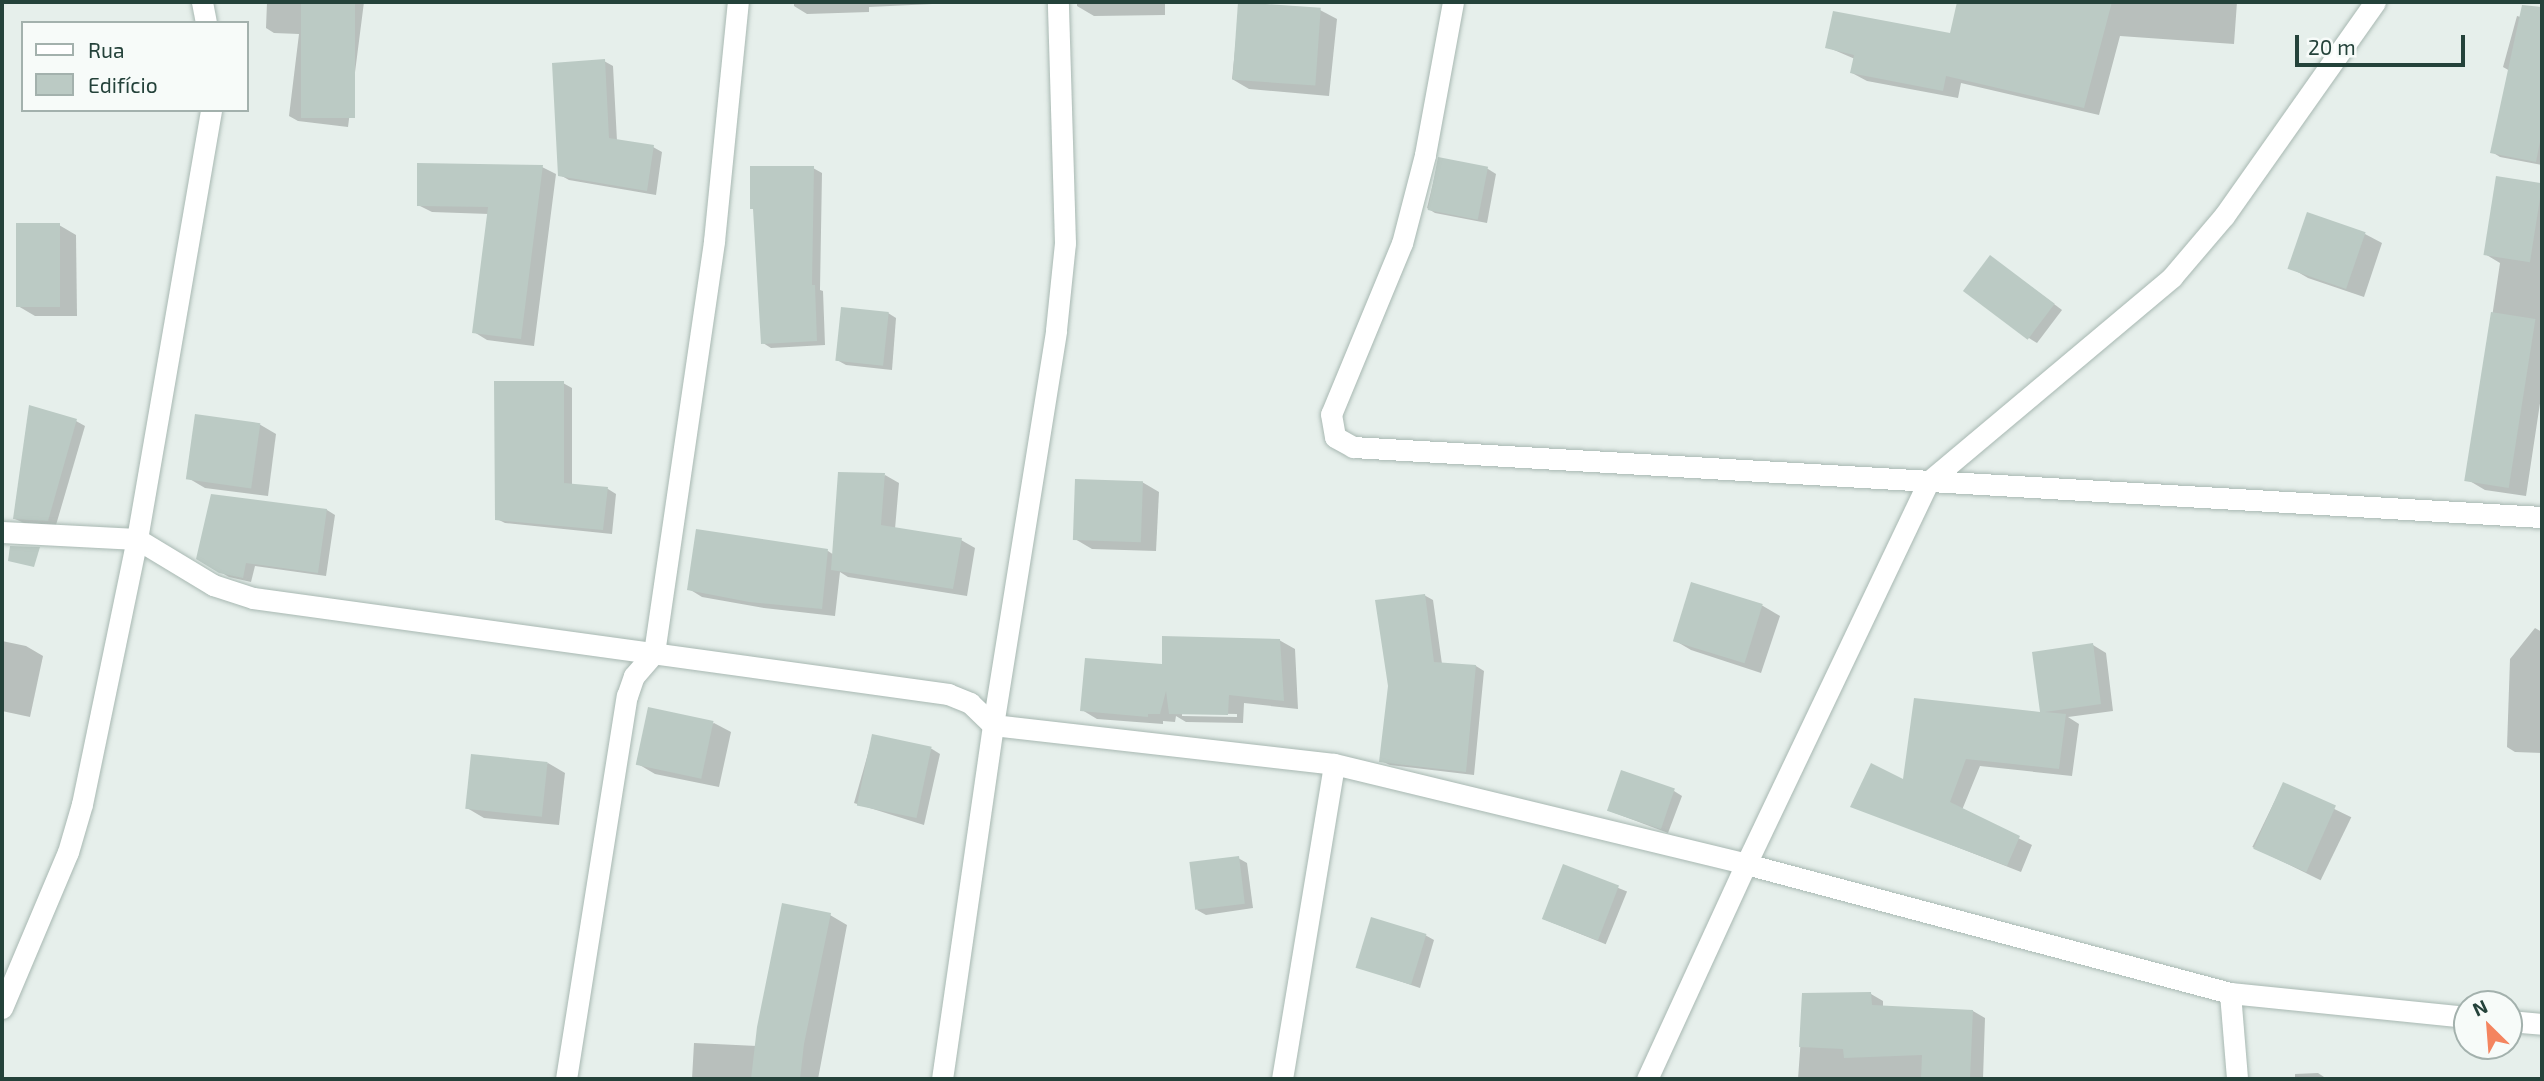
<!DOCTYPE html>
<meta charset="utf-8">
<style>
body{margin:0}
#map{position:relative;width:2544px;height:1081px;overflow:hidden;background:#e6efeb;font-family:"Exo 2",sans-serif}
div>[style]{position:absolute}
.shadow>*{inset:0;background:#0003;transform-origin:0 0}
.building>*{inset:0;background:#bbcac4;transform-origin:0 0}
.roads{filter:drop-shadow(0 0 2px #a8b8b2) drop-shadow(0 0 2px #a8b8b2)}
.street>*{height:21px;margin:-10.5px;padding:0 10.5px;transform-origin:10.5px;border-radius:10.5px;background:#fff}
span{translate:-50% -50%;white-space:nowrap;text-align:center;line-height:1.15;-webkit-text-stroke:5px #f7fbf9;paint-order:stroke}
.frame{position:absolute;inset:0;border:4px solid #24423a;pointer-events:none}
.legend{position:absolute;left:21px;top:21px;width:228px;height:91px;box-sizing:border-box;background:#f7fbf9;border:2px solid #a3b1ad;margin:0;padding:9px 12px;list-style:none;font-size:21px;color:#24423a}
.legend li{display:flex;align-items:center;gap:14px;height:35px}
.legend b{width:35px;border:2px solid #a3b1ad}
.north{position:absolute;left:2453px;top:990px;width:70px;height:70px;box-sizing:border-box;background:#f7fbf9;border:2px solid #a3b1ad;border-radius:50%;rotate:335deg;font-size:19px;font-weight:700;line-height:28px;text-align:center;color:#24423a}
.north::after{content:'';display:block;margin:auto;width:24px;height:32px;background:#f4845f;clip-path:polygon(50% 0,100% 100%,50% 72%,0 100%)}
.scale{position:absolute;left:2295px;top:35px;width:170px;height:32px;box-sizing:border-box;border:4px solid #24423a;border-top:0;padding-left:9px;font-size:21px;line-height:24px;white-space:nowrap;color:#24423a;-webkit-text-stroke:5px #f7fbf9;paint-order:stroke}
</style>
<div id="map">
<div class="shadow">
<i style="clip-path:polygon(267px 2px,364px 2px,348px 127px,298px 121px,289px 116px,299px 34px,274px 33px,266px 28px)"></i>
<i style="clip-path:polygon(794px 2px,975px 2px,869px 7px,869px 12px,807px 14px,794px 6px)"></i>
<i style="clip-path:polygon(1077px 2px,1165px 2px,1165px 15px,1094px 16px,1077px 6px)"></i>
<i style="clip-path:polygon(1240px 2px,1320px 10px,1337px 19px,1329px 96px,1249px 89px,1232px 79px)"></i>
<i style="clip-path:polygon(1958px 2px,2237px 2px,2234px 44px,2120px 36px,2099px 115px,1961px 83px,1958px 98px,1867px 81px,1852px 73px,1855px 59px,1827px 47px,1951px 35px)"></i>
<i style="clip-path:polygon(2517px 16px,2542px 23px,2542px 165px,2500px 157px,2492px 152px,2510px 71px,2503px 67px)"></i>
<i style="clip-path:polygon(604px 61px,613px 66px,617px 141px,653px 147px,662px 152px,656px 195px,569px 180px,560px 175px)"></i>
<i style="clip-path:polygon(1439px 159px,1488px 169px,1496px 174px,1487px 223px,1435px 213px,1427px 208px)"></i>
<i style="clip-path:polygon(542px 167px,556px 174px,534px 346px,487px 340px,474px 332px,489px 214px,432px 212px,418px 205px)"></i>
<i style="clip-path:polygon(813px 168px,822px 173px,820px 290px,823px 291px,825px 345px,771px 348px,763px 343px)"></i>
<i style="clip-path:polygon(2497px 178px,2542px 185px,2542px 390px,2526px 496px,2485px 490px,2468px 480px,2500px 263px,2485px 254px)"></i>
<i style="clip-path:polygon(59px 225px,76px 235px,77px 316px,35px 316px,18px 306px)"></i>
<i style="clip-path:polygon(2365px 234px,2382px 243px,2364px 297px,2308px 278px,2291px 268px)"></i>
<i style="clip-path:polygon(1998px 262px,2062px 310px,2037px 343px,2029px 338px)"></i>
<i style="clip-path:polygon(888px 313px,896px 318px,892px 370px,846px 365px,837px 360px)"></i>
<i style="clip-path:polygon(563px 383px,572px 388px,572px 485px,608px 489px,616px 494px,612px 534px,505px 523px,497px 519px)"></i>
<i style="clip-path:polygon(76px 421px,85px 426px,56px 525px,24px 523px,15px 519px)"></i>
<i style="clip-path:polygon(259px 424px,276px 434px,268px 496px,205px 488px,188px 478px)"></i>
<i style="clip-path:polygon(885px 475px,899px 483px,895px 529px,961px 540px,975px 548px,967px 596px,848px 577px,840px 572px,835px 616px,764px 608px,702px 597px,689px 589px,828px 551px,834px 555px)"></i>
<i style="clip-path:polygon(1142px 482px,1159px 492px,1156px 551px,1092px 549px,1075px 539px)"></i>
<i style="clip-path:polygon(212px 495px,327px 510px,335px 515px,326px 576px,255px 566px,251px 582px,229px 577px,198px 559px)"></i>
<i style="clip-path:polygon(1693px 584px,1763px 606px,1780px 616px,1761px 673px,1691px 650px,1674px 640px)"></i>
<i style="clip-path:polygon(1424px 595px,1433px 600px,1442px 664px,1476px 666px,1484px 671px,1474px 775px,1390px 765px,1381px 761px)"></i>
<i style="clip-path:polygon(2535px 628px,2542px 632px,2542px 753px,2515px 752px,2507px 747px,2510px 659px)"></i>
<i style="clip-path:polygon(evenodd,1279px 640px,1295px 649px,1298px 709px,1244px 703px,1243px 723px,1186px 722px,1176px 716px,1175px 722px,1163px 721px,1163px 724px,1097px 719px,1082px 710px,1164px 666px,1279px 640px,1182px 713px,1237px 714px,1237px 717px,1182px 716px,1182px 713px)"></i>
<i style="clip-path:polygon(2px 641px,26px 646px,43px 656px,30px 717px,2px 711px)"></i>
<i style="clip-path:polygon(2093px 645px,2106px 653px,2113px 711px,2068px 717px,2079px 724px,2072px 776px,1980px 766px,1962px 810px,2032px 845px,2021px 872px,1852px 806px,2042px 714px)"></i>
<i style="clip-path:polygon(714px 723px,731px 732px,719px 787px,655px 774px,638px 764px)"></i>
<i style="clip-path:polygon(873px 736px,932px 749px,940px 754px,924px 825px,854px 803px)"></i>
<i style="clip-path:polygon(548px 763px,565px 773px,559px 825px,484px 818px,467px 808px)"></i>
<i style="left:2283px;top:784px;width:76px;height:70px;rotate:26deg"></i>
<i style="clip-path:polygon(1674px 791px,1682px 796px,1668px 833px,1607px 810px)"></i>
<i style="clip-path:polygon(1238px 858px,1247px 863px,1253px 908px,1206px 915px,1197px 910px)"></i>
<i style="left:1564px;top:866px;width:68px;height:57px;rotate:22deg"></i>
<i style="clip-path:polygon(830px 915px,847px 925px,818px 1079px,692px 1079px,694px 1043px,757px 1046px)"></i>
<i style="clip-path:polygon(1425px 935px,1434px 940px,1420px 988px,1358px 967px)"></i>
<i style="clip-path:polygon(1871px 994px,1883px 1001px,1883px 1008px,1973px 1011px,1985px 1018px,1983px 1079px,1798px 1079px,1804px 995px)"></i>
<i style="clip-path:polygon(2318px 1073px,2327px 1079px,2295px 1079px,2295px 1074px)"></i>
</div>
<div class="building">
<i style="left:301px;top:2px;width:54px;height:116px"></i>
<i style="left:1238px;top:2px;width:83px;height:78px;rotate:4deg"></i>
<i style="clip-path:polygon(1957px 2px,2112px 2px,2084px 108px,1946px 76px,1943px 91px,1850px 73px,1854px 55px,1825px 48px,1833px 11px,1950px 33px)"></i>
<i style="clip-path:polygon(2522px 5px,2542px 7px,2542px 132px,2536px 162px,2490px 153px)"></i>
<i style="clip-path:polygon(605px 59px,609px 138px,654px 145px,647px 191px,558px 176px,552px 63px)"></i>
<i style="left:1438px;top:157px;width:51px;height:54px;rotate:11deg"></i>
<i style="clip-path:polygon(417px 163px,543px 165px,521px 339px,472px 333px,488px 207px,417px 206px)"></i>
<i style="clip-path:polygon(750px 166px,814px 166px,812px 285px,815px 285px,817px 341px,761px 344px,753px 209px,750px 209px)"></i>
<i style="left:2496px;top:176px;width:47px;height:80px;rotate:9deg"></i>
<i style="left:2307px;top:212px;width:62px;height:60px;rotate:19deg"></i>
<i style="left:60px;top:223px;width:84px;height:44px;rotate:90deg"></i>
<i style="left:1990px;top:255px;width:81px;height:45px;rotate:37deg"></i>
<i style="left:841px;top:307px;width:48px;height:54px;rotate:6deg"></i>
<i style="left:2491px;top:312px;width:45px;height:171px;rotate:9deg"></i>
<i style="clip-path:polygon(494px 381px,564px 381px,564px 483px,608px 487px,603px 530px,495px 520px)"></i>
<i style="clip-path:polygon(29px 405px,77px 419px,48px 521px,13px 519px)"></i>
<i style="left:195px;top:414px;width:66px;height:66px;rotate:8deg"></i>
<i style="clip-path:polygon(838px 472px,885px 473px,881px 525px,962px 538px,953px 589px,831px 570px)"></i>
<i style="left:1075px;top:479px;width:68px;height:61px;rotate:2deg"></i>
<i style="clip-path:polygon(211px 494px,327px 509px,318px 573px,246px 563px,243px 578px,219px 573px,196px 559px)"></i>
<i style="clip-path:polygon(696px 529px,828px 549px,822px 609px,749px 602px,687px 590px)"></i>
<i style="clip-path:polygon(10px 546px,40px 547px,34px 567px,8px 561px)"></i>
<i style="left:1691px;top:582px;width:75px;height:62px;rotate:17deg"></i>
<i style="clip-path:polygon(1425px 594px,1434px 662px,1476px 665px,1466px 772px,1379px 762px,1388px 686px,1375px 600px)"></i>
<i style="clip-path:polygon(1162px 636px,1280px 639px,1284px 701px,1229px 695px,1228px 715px,1169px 714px,1166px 691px,1160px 714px,1148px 714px,1148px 717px,1080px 711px,1085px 658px,1162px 664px)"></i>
<i style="clip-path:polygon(2093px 643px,2101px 704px,2045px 712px,2066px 714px,2059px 769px,1966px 759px,1950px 802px,2020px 836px,2007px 866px,1850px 807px,1871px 763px,1903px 779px,1914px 698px,2040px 712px,2032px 652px)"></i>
<i style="left:648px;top:707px;width:67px;height:59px;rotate:12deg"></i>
<i style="left:872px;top:734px;width:61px;height:73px;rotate:12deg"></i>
<i style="left:471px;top:754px;width:77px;height:55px;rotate:6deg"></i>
<i style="left:1621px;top:770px;width:57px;height:43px;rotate:19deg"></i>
<i style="left:2283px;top:782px;width:58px;height:73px;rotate:24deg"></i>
<i style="left:1239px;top:856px;width:48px;height:50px;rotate:83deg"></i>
<i style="left:1563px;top:864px;width:60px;height:59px;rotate:21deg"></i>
<i style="clip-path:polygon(782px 903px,831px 913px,804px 1044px,800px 1079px,751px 1079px,757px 1027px)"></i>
<i style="left:1371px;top:917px;width:58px;height:53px;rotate:17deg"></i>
<i style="clip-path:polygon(1871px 992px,1872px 1005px,1973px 1010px,1970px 1079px,1921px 1079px,1922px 1055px,1844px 1058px,1843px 1049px,1799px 1047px,1802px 993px)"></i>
</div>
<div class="roads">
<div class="street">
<i style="left:202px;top:2px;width:21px;rotate:79deg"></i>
<i style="left:1453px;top:2px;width:156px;rotate:100.4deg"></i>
<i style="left:1425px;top:155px;width:91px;rotate:104.6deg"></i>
<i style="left:1402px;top:243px;width:185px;rotate:112.5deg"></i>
<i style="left:1331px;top:414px;width:23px;rotate:80deg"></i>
<i style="left:1335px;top:437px;width:21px;rotate:29deg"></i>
<i style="left:1353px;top:447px;width:1191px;rotate:3.37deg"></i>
<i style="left:2px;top:532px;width:135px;rotate:3deg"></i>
<i style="left:137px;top:539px;width:89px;rotate:31.2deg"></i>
<i style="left:213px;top:585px;width:42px;rotate:18deg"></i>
<i style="left:253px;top:598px;width:702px;rotate:7.86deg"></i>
<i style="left:948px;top:694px;width:24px;rotate:22deg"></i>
<i style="left:970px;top:703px;width:32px;rotate:44deg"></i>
<i style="left:993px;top:725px;width:343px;rotate:6.5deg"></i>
<i style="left:1334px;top:764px;width:424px;rotate:13.6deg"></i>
<i style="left:1746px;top:864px;width:501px;rotate:14.92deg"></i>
<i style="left:2230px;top:993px;width:238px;rotate:5.8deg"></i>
<i style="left:2230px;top:993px;width:86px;rotate:85.3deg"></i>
<i style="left:2px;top:1008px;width:169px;rotate:-67.1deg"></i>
<i style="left:68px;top:852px;width:50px;rotate:-73.7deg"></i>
<i style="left:82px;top:804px;width:271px;rotate:-78.3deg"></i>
<i style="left:137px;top:539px;width:435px;rotate:-80.2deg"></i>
<i style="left:2509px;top:1021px;width:33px;rotate:5deg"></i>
<i style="left:566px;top:1079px;width:388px;rotate:-81deg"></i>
<i style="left:627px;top:696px;width:21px;rotate:-71deg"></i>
<i style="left:634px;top:676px;width:30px;rotate:-49deg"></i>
<i style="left:654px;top:653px;width:416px;rotate:-81.7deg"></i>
<i style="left:714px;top:241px;width:240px;rotate:-84.3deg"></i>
<i style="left:942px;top:1079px;width:358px;rotate:-81.8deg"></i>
<i style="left:993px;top:725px;width:400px;rotate:-80.9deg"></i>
<i style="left:1056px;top:330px;width:87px;rotate:-84.1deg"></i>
<i style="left:1065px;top:243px;width:241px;rotate:-91.7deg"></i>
<i style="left:1282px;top:1079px;width:319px;rotate:-80.6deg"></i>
<i style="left:1647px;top:1079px;width:237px;rotate:-65.3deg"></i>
<i style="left:1746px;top:864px;width:423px;rotate:-64.5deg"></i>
<i style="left:1928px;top:482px;width:319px;rotate:-40deg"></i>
<i style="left:2172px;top:277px;width:80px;rotate:-49.6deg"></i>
<i style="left:2224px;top:216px;width:262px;rotate:-54.8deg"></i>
</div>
</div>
<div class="frame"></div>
<ul class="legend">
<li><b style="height:9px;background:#fff"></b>Rua</li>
<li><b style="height:19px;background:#bbcac4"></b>Edifício</li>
</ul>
<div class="north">N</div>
<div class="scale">20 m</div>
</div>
